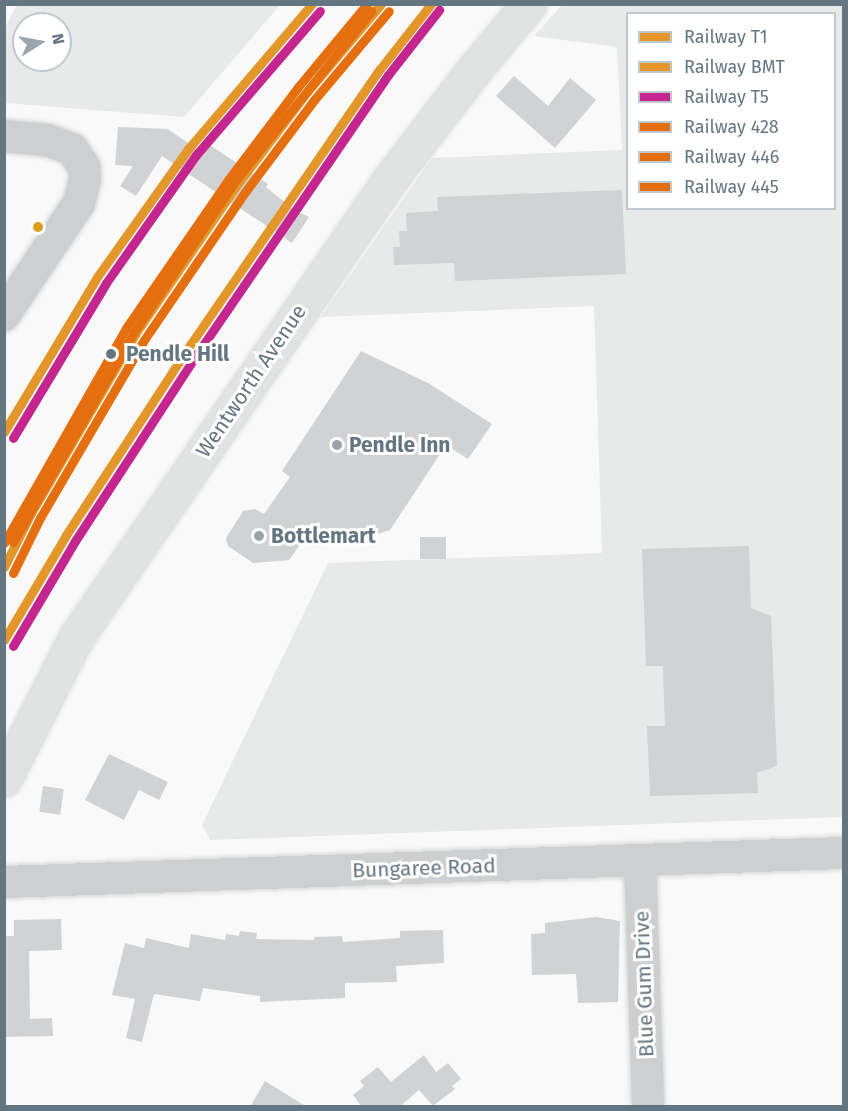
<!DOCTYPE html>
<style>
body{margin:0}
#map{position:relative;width:848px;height:1111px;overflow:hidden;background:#f9f9f9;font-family:"Fira Sans",sans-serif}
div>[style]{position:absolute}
.built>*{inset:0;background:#e8e9e9}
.building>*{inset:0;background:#d0d2d3;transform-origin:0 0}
.roads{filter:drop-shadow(0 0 2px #d5d6d7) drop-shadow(0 0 2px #d5d6d7)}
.minor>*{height:32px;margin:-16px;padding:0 16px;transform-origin:16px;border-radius:16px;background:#cecfd0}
.major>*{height:33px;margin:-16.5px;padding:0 16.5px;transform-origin:16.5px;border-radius:16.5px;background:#e1e2e2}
.rail-1>*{height:9px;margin:-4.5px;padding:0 4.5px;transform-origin:4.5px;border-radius:4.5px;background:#e3972b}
.rail-2>*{height:9px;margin:-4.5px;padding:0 4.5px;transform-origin:4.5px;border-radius:4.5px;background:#e3972b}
.rail-3>*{height:9px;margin:-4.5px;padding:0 4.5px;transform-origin:4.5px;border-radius:4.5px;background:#c4258f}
.rail-4>*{height:9px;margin:-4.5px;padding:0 4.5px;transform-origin:4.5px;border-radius:4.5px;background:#e56e0f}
.rail-5>*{height:9px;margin:-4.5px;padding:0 4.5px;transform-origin:4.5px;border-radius:4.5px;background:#e56e0f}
.rail-6>*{height:9px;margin:-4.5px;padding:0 4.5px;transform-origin:4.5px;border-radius:4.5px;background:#e56e0f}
.dots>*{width:16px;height:16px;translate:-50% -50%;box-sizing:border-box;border:3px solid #fff;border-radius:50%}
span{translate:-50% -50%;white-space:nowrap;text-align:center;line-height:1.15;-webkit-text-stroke:6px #fff;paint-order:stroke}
.stop-label{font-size:21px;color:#657683;font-weight:700}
.left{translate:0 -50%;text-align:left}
.street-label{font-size:21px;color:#657683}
.poi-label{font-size:21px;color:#657683;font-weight:700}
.frame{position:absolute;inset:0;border:6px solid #657683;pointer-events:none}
.legend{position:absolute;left:626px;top:12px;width:210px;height:198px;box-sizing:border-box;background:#fff;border:2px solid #c1c8cd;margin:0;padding:8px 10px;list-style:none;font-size:18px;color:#657683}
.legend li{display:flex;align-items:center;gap:12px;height:30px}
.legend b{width:30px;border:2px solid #c1c8cd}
.north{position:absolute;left:12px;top:12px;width:60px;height:60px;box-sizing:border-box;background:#fff;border:2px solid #c1c8cd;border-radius:50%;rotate:79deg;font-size:16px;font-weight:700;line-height:24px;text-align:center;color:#657683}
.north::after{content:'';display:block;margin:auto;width:21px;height:27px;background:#99a4ac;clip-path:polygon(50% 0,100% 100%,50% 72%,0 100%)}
</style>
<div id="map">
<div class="built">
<i style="clip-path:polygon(evenodd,17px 5px,17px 4px,280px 5px,184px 117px,5px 103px,5px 27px,17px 5px,24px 24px,60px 24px,60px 60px,24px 60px,24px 24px)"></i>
<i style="clip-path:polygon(evenodd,562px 5px,843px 5px,843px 817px,210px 840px,202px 825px,328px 563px,602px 553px,594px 306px,321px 317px,432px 158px,622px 150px,617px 47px,534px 36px,562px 5px,628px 14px,834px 14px,834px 208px,628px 208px,628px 14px)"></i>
</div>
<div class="building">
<i style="clip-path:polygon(514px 76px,548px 106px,570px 78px,596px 100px,555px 148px,496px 96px)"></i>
<i style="clip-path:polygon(118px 127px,168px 129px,198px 150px,207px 143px,268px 184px,266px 187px,293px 209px,309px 217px,292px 243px,162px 156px,136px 196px,120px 186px,133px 166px,115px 165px)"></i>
<i style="clip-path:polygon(622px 190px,626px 274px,455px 281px,454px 263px,394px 265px,393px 247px,400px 247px,399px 231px,407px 231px,406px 213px,438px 211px,437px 197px)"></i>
<i style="clip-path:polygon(361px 351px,428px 383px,492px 424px,468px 459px,446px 445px,390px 530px,374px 535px,306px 536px,289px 560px,253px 563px,228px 546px,226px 538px,243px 511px,255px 509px,264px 514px,290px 477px,282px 471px)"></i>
<i style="left:420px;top:537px;width:26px;height:22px"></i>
<i style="clip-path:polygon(749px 546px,751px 608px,771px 616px,777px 766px,757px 773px,758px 793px,650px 796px,647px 726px,665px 726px,663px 666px,646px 666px,642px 549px)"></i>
<i style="clip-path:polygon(109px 754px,168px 782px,159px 800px,139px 790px,124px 820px,85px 800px)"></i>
<i style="left:43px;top:786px;width:21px;height:26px;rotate:8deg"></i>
<i style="clip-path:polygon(596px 917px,620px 921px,618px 1002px,578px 1003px,576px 974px,532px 975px,531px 934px,545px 933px,545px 923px)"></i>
<i style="clip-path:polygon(61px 919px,62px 950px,29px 951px,30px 1019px,52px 1018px,53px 1036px,4px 1037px,4px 936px,14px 936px,14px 920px)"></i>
<i style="clip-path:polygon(443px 930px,444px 963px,396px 966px,397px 982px,345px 983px,345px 998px,260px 1002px,260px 996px,203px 988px,200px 1001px,154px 994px,142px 1042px,126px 1038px,135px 999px,112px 995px,125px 943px,144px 948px,146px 938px,189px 948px,191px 934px,225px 940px,226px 934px,239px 936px,240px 931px,257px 933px,256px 939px,314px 940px,314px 937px,342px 936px,343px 942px,400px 938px,400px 931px)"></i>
<i style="clip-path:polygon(424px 1055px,436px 1072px,448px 1063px,461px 1079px,452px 1086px,455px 1089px,433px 1106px,419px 1090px,399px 1107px,362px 1107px,353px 1095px,364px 1086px,360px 1081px,378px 1067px,391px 1082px)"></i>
<i style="clip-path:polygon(265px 1081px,307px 1107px,250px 1107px)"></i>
</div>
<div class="roads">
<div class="minor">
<i style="left:4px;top:136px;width:43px;rotate:5.3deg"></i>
<i style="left:47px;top:140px;width:27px;rotate:20deg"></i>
<i style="left:72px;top:149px;width:22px;rotate:56deg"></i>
<i style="left:84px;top:167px;width:12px;rotate:85deg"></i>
<i style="left:85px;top:179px;width:25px;rotate:104deg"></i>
<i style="left:79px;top:203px;width:135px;rotate:123.8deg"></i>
<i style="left:640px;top:861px;width:245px;rotate:88.1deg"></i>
<i style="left:4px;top:882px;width:841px;rotate:-1.98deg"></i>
</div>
<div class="major">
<i style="left:4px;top:779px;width:161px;rotate:-63deg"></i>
<i style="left:77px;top:636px;width:555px;rotate:-55.57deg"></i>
<i style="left:391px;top:178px;width:141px;rotate:-52.5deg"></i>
<i style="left:477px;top:66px;width:81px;rotate:-50deg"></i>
</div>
</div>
<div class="rail-1">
<i style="left:4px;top:432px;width:181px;rotate:-59deg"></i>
<i style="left:97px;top:277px;width:157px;rotate:-54.6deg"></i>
<i style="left:188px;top:149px;width:191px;rotate:-49.5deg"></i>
<i style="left:4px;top:640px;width:122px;rotate:-59.4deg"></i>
<i style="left:66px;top:535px;width:227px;rotate:-56.9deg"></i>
<i style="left:190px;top:345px;width:335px;rotate:-55.5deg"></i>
<i style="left:380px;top:69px;width:83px;rotate:-51.9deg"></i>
</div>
<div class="rail-2">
<i style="left:4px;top:567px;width:60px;rotate:-63.4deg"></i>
<i style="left:31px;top:513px;width:207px;rotate:-59.8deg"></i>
<i style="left:135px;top:334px;width:179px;rotate:-55.7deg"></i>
<i style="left:236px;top:186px;width:116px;rotate:-53deg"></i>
<i style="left:306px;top:93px;width:116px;rotate:-49.9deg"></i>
</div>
<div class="rail-3">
<i style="left:13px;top:438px;width:181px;rotate:-59deg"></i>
<i style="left:106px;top:283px;width:156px;rotate:-54.9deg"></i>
<i style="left:196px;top:155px;width:190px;rotate:-49.3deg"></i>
<i style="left:13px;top:646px;width:122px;rotate:-59.4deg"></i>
<i style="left:75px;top:541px;width:227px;rotate:-56.9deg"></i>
<i style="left:199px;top:351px;width:335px;rotate:-55.6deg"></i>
<i style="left:388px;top:75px;width:83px;rotate:-51.9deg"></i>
</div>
<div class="rail-4">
<i style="left:13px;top:573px;width:61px;rotate:-63.9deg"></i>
<i style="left:40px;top:518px;width:206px;rotate:-59.7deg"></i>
<i style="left:144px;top:340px;width:179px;rotate:-55.7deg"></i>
<i style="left:245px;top:192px;width:115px;rotate:-53.1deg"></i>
<i style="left:314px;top:100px;width:116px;rotate:-49.9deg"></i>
</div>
<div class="rail-5">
<i style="left:4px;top:543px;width:247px;rotate:-60.4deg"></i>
<i style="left:126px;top:328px;width:180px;rotate:-55.4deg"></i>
<i style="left:228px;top:180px;width:116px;rotate:-53deg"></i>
<i style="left:298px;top:87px;width:108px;rotate:-50.3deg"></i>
</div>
<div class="rail-6">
<i style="left:13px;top:542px;width:242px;rotate:-60deg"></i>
<i style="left:134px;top:332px;width:182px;rotate:-56.2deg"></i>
<i style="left:235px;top:181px;width:218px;rotate:-51.3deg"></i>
</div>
<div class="dots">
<i style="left:38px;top:227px;background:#da9c1a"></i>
<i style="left:111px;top:354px;background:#657683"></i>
<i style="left:337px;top:445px;background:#99a4ac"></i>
<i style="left:259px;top:536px;background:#99a4ac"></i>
</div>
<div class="stop-label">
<span class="left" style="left:126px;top:354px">Pendle Hill</span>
</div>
<div class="street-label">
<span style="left:251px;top:381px;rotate:-56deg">Wentworth Avenue</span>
<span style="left:424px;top:868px;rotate:-2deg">Bungaree Road</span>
<span style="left:644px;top:984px;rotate:-92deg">Blue Gum Drive</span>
</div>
<div class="poi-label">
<span class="left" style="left:349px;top:445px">Pendle Inn</span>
<span class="left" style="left:271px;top:536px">Bottlemart</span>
</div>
<div class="frame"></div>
<ul class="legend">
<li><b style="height:8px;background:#e3972b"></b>Railway T1</li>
<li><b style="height:8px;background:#e3972b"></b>Railway BMT</li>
<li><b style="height:8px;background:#c4258f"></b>Railway T5</li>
<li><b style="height:8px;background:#e56e0f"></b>Railway 428</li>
<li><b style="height:8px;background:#e56e0f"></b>Railway 446</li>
<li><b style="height:8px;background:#e56e0f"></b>Railway 445</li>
</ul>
<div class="north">N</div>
</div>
